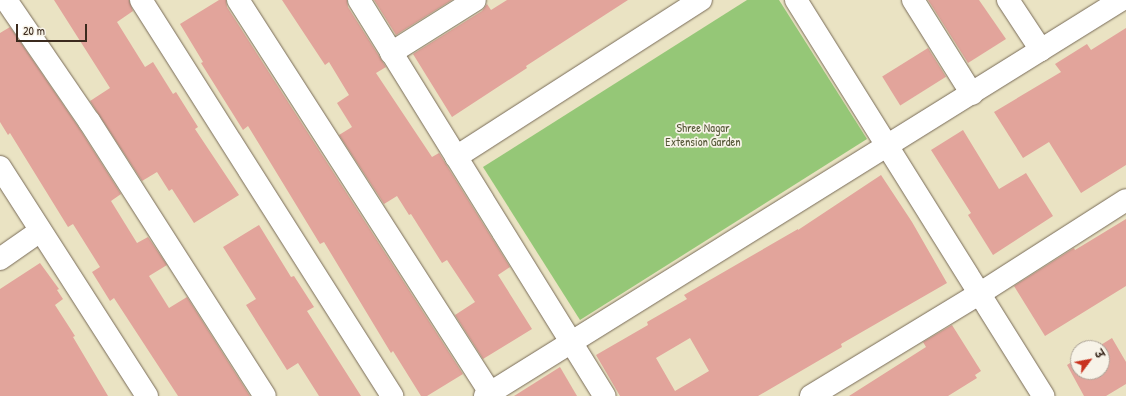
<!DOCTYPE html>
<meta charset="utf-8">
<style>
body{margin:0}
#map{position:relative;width:1126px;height:396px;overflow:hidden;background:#eae3c3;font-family:"Patrick Hand","Playpen Sans Deva",sans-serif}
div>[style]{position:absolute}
.green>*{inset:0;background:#95c777}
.building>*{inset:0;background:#e2a49b;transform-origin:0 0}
.roads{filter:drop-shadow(0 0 1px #786b58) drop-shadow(0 0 1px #786b58)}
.minor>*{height:22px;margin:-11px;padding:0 11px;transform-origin:11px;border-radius:11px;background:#fff}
span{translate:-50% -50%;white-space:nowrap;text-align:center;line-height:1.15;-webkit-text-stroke:3.5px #f7f3e8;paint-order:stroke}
.park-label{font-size:12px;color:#565939}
.north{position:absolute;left:1070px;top:340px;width:40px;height:40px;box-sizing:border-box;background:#f7f3e8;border:1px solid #aca397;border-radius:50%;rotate:58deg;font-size:11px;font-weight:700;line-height:16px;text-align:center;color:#3b2a1e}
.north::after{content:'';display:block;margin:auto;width:14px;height:18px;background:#c8321e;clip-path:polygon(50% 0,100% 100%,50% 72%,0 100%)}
.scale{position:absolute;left:16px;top:24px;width:71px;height:18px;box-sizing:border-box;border:2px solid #3b2a1e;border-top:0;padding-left:5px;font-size:12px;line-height:14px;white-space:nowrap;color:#3b2a1e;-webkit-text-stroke:3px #f7f3e8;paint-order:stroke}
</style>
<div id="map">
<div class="green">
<i style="clip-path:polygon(747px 0,779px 0,867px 139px,580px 320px,483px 167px)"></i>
</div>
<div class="building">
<i style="clip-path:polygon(54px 0,129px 0,133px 11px,117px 22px,145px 67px,153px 62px,173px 94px,176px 92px,198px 127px,195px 129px,239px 195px,194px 223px,172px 189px,169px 191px,157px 172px,142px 181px,90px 101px,110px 88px)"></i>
<i style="clip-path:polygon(219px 0,226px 0,227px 7px,463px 374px,427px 396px,421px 396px,393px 351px,391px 353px,324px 242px,320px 244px,248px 126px,243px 130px,201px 63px,203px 62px,180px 24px)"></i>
<i style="clip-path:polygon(282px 0,347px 0,348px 7px,386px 67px,376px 73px,432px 157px,439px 153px,510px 267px,498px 275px,532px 329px,483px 359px,455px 315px,475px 302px,447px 260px,442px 263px,411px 214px,409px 215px,397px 196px,384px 204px,339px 135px,352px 127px,337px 103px,349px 95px,329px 62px,325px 65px)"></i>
<i style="clip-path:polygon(374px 0,452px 0,396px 35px)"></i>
<i style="clip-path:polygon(507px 0,628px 0,526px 66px,527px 68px,452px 117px,413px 54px,482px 11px,487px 4px,491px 10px)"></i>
<i style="clip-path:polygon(928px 0,979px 0,1006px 39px,968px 63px)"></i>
<i style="clip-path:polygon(10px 27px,79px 128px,121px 194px,111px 201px,137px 243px,148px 237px,167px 265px,149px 276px,169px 308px,187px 297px,250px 396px,178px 396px,114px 298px,110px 301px,92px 272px,100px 267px,73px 224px,68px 227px,10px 133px,8px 135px,0 122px,0 33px)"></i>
<i style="clip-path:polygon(1126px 28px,1126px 165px,1081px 193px,1049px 142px,1023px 158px,994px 112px,1061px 72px,1055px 64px,1087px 44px,1091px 50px)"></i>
<i style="left:928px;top:48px;width:34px;height:54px;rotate:58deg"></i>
<i style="clip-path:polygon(963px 130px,999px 189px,1026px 173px,1053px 216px,993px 255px,968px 215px,971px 213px,931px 150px)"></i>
<i style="clip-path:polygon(evenodd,881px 175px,912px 222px,947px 283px,841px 344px,842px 347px,758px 396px,620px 396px,596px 355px,648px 325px,647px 322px,687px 299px,684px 295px,798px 229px,798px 230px,881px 175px,690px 338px,709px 371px,675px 391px,656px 358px,690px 338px)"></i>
<i style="clip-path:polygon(1126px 219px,1126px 286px,1045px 336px,1014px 286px,1074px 248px,1075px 250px)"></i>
<i style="clip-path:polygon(259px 225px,291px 277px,294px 276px,314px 307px,307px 311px,361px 396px,319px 396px,298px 363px,287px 370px,246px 305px,256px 299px,223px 247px)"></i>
<i style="clip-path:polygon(40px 263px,59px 289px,57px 290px,63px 299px,55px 305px,75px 336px,73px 337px,108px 396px,0 396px,0 289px)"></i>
<i style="clip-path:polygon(952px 325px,981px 371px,975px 375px,977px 378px,948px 396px,849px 396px,926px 347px,923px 342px)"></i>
<i style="clip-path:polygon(1112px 338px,1126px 362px,1126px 384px,1106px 396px,1084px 396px,1067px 365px,1078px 358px,1078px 372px,1102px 372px,1102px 348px,1096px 348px)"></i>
<i style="clip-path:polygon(560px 367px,577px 396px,514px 396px)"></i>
</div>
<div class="roads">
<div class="minor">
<i style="left:6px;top:0;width:147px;rotate:55.6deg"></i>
<i style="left:89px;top:121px;width:326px;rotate:57.4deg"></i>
<i style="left:141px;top:0;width:469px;rotate:57.6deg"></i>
<i style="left:238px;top:0;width:470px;rotate:57.3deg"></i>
<i style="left:359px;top:0;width:466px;rotate:58.2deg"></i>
<i style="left:796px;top:0;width:467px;rotate:58deg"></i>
<i style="left:913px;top:0;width:111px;rotate:57.9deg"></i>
<i style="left:1008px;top:0;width:60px;rotate:56.6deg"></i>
<i style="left:391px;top:53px;width:99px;rotate:-32.2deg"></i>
<i style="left:456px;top:157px;width:291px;rotate:-32.7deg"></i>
<i style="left:0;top:167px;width:272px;rotate:57.3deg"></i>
<i style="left:0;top:259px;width:49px;rotate:-35deg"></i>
<i style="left:485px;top:396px;width:749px;rotate:-31.91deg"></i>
<i style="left:811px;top:396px;width:197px;rotate:-31.3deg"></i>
<i style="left:979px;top:294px;width:174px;rotate:-32.6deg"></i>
</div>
</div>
<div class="park-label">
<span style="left:703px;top:135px">Shree Nagar<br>Extension Garden</span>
</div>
<div class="north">उ</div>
<div class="scale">20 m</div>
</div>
